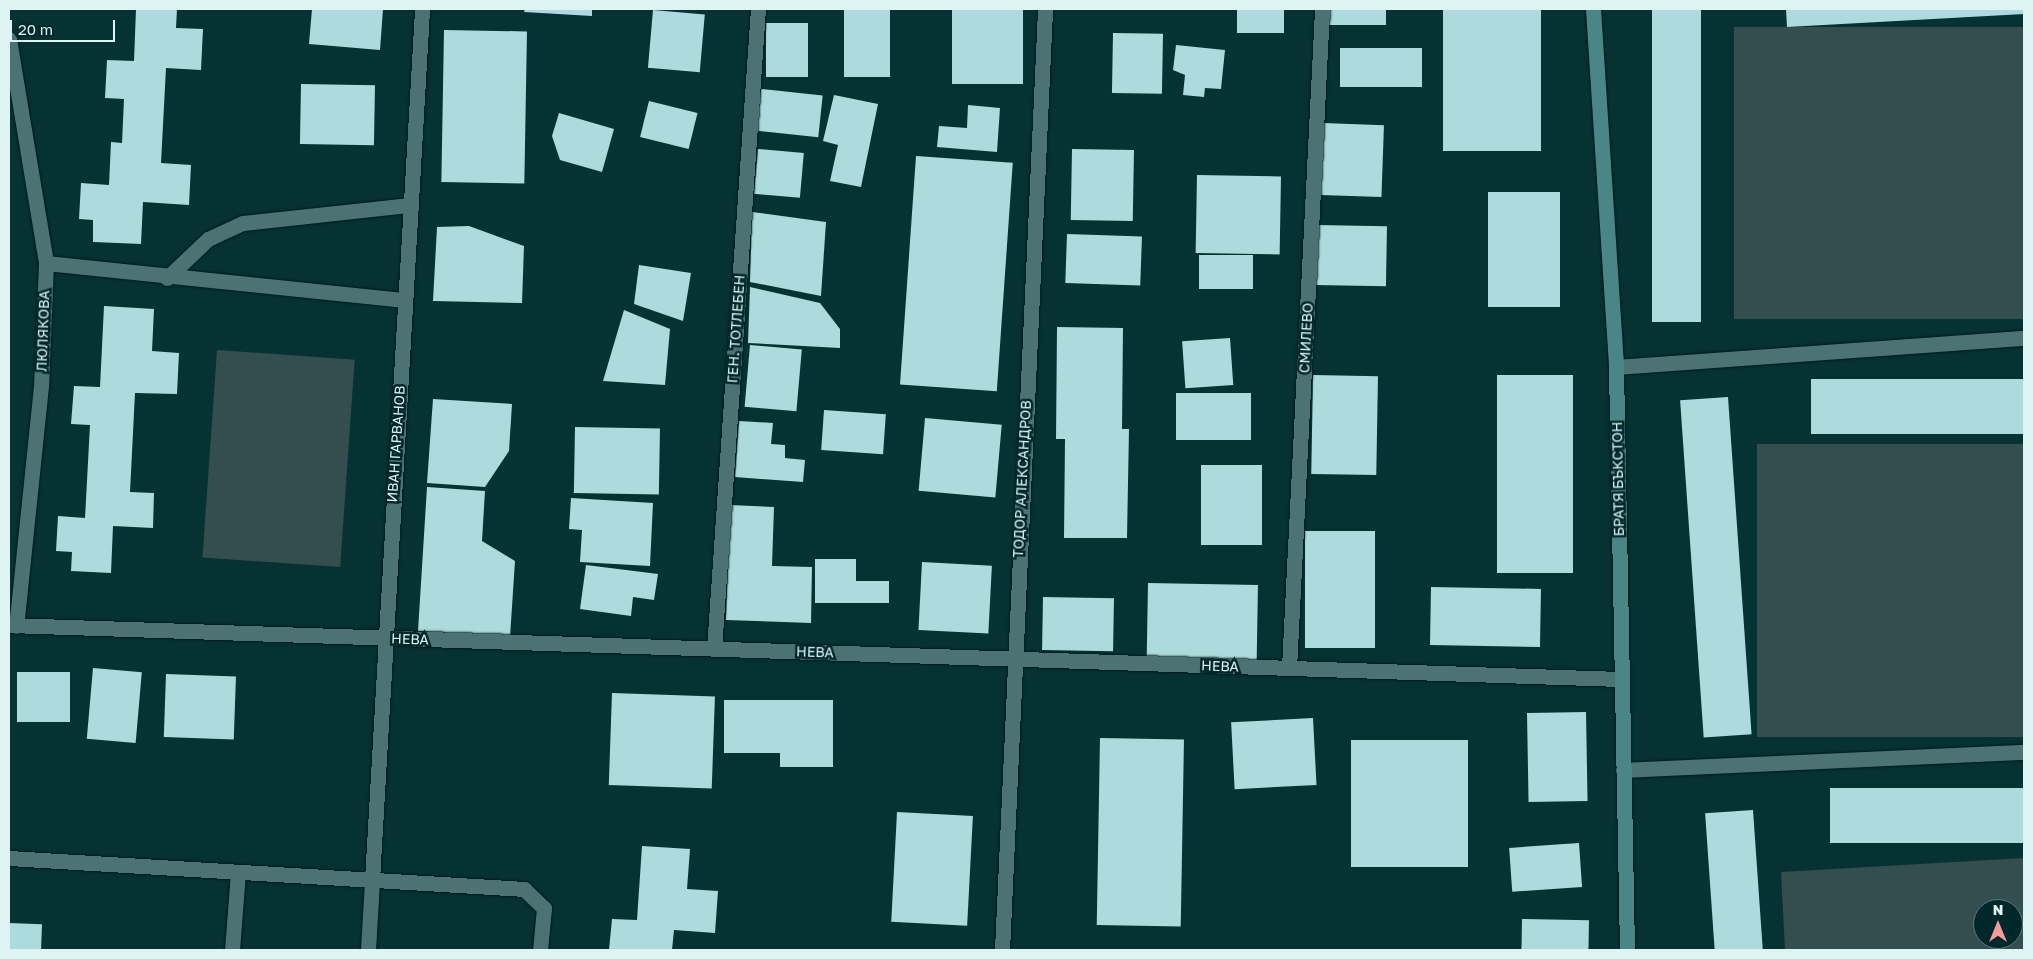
<!DOCTYPE html>
<meta charset="utf-8">
<style>
body{margin:0}
#map{position:relative;width:2033px;height:959px;overflow:hidden;background:#063234;font-family:"Golos Text",sans-serif}
div>[style]{position:absolute}
.green>*{inset:0;background:#344e4f;transform-origin:0 0}
.building>*{inset:0;background:#addadc;transform-origin:0 0}
.roads{filter:drop-shadow(0 0 1px #00181a) drop-shadow(0 0 1px #00181a)}
.lane>*{height:15px;margin:-7.5px;padding:0 7.5px;transform-origin:7.5px;border-radius:7.5px;background:#4b7374}
.street>*{height:15px;margin:-7.5px;padding:0 7.5px;transform-origin:7.5px;border-radius:7.5px;background:#4b7374}
.secondary>*{height:15px;margin:-7.5px;padding:0 7.5px;transform-origin:7.5px;border-radius:7.5px;background:#4a8587}
span{translate:-50% -50%;white-space:nowrap;text-align:center;line-height:1.15;-webkit-text-stroke:5px #00282a;paint-order:stroke}
.street-label{font-size:14px;color:#def4f4}
.frame{position:absolute;inset:0;border:10px solid #def4f4;pointer-events:none}
.north{position:absolute;left:1973px;top:899px;width:50px;height:50px;box-sizing:border-box;background:#00282a;border:1px solid #597a7b;border-radius:50%;rotate:0deg;font-size:14px;font-weight:700;line-height:20px;text-align:center;color:#def4f4}
.north::after{content:'';display:block;margin:auto;width:18px;height:22px;background:#f59b9b;clip-path:polygon(50% 0,100% 100%,50% 72%,0 100%)}
.scale{position:absolute;left:10px;top:20px;width:105px;height:22px;box-sizing:border-box;border:2px solid #def4f4;border-top:0;padding-left:6px;font-size:15px;line-height:18px;white-space:nowrap;color:#def4f4;-webkit-text-stroke:4px #00282a;paint-order:stroke}
</style>
<div id="map">
<div class="green">
<i style="left:2024px;top:27px;width:292px;height:290px;rotate:90deg"></i>
<i style="left:217px;top:350px;width:138px;height:208px;rotate:4deg"></i>
<i style="left:2024px;top:444px;width:293px;height:267px;rotate:90deg"></i>
<i style="clip-path:polygon(evenodd,2024px 858px,2024px 950px,1785px 950px,1781px 872px,2024px 858px,1983px 909px,2013px 909px,2013px 939px,1983px 939px,1983px 909px)"></i>
</div>
<div class="building">
<i style="clip-path:polygon(136px 9px,177px 9px,176px 28px,203px 29px,201px 70px,166px 68px,161px 163px,191px 165px,189px 205px,143px 202px,141px 244px,93px 242px,93px 220px,79px 219px,81px 183px,109px 185px,111px 142px,122px 143px,124px 99px,105px 98px,107px 60px,134px 61px)"></i>
<i style="clip-path:polygon(312px 9px,383px 9px,380px 50px,309px 44px)"></i>
<i style="clip-path:polygon(525px 9px,592px 9px,592px 16px,524px 12px)"></i>
<i style="left:844px;top:9px;width:46px;height:68px"></i>
<i style="left:952px;top:9px;width:71px;height:75px"></i>
<i style="left:1237px;top:9px;width:47px;height:24px"></i>
<i style="left:1326px;top:9px;width:60px;height:16px"></i>
<i style="left:1443px;top:9px;width:98px;height:142px"></i>
<i style="left:1652px;top:9px;width:49px;height:313px"></i>
<i style="clip-path:polygon(1786px 9px,2024px 9px,2024px 14px,1787px 27px)"></i>
<i style="left:653px;top:10px;width:52px;height:58px;rotate:5deg"></i>
<i style="left:766px;top:23px;width:42px;height:54px"></i>
<i style="left:444px;top:30px;width:83px;height:152px;rotate:1deg"></i>
<i style="left:1113px;top:33px;width:50px;height:60px;rotate:1deg"></i>
<i style="clip-path:polygon(1176px 45px,1225px 50px,1221px 89px,1205px 88px,1204px 97px,1183px 95px,1185px 75px,1173px 70px)"></i>
<i style="left:1340px;top:48px;width:82px;height:39px"></i>
<i style="left:301px;top:84px;width:74px;height:60px;rotate:1deg"></i>
<i style="left:761px;top:89px;width:62px;height:42px;rotate:6deg"></i>
<i style="clip-path:polygon(834px 95px,878px 104px,861px 187px,830px 181px,838px 145px,823px 141px)"></i>
<i style="left:649px;top:101px;width:50px;height:37px;rotate:14deg"></i>
<i style="clip-path:polygon(968px 105px,1000px 108px,997px 152px,937px 147px,939px 126px,967px 128px)"></i>
<i style="clip-path:polygon(559px 113px,614px 129px,602px 172px,560px 160px,552px 136px)"></i>
<i style="left:1323px;top:123px;width:61px;height:72px;rotate:2deg"></i>
<i style="left:758px;top:149px;width:46px;height:45px;rotate:5deg"></i>
<i style="left:1072px;top:149px;width:62px;height:71px;rotate:1deg"></i>
<i style="left:916px;top:156px;width:97px;height:229px;rotate:4deg"></i>
<i style="left:1197px;top:175px;width:84px;height:78px;rotate:1deg"></i>
<i style="left:1488px;top:192px;width:72px;height:115px"></i>
<i style="clip-path:polygon(752px 212px,826px 222px,821px 296px,750px 282px)"></i>
<i style="left:1316px;top:225px;width:71px;height:60px;rotate:1deg"></i>
<i style="clip-path:polygon(469px 226px,524px 246px,522px 303px,433px 301px,437px 227px)"></i>
<i style="left:1067px;top:234px;width:75px;height:49px;rotate:2deg"></i>
<i style="left:1199px;top:255px;width:54px;height:34px"></i>
<i style="clip-path:polygon(639px 265px,691px 273px,683px 321px,634px 304px)"></i>
<i style="clip-path:polygon(750px 287px,820px 303px,840px 329px,840px 348px,748px 343px)"></i>
<i style="clip-path:polygon(104px 306px,154px 309px,152px 351px,179px 353px,177px 394px,135px 393px,130px 492px,154px 493px,153px 528px,113px 526px,111px 573px,71px 571px,72px 552px,56px 551px,58px 516px,85px 518px,90px 425px,71px 424px,74px 386px,100px 387px)"></i>
<i style="clip-path:polygon(624px 310px,670px 329px,665px 385px,603px 381px)"></i>
<i style="clip-path:polygon(1057px 327px,1123px 328px,1122px 429px,1129px 429px,1127px 538px,1064px 538px,1065px 439px,1056px 439px)"></i>
<i style="left:1230px;top:338px;width:47px;height:48px;rotate:86deg"></i>
<i style="left:750px;top:345px;width:52px;height:62px;rotate:5deg"></i>
<i style="left:1313px;top:375px;width:65px;height:99px;rotate:1deg"></i>
<i style="left:1497px;top:375px;width:76px;height:198px"></i>
<i style="left:2024px;top:379px;width:55px;height:213px;rotate:90deg"></i>
<i style="left:1176px;top:393px;width:75px;height:47px"></i>
<i style="left:1728px;top:397px;width:338px;height:48px;rotate:86deg"></i>
<i style="clip-path:polygon(433px 399px,512px 404px,509px 451px,485px 487px,427px 483px)"></i>
<i style="left:824px;top:410px;width:62px;height:40px;rotate:4deg"></i>
<i style="left:925px;top:418px;width:77px;height:73px;rotate:5deg"></i>
<i style="clip-path:polygon(739px 421px,773px 423px,771px 444px,785px 445px,785px 458px,805px 460px,803px 482px,735px 477px)"></i>
<i style="left:575px;top:427px;width:85px;height:66px;rotate:1deg"></i>
<i style="left:1201px;top:465px;width:61px;height:80px"></i>
<i style="clip-path:polygon(427px 487px,485px 491px,482px 541px,515px 561px,510px 637px,418px 631px)"></i>
<i style="clip-path:polygon(571px 498px,653px 503px,650px 566px,580px 562px,582px 530px,569px 529px)"></i>
<i style="clip-path:polygon(730px 505px,774px 507px,772px 566px,812px 567px,811px 623px,726px 620px)"></i>
<i style="left:1305px;top:531px;width:70px;height:117px"></i>
<i style="clip-path:polygon(815px 559px,856px 559px,856px 581px,889px 581px,889px 603px,815px 603px)"></i>
<i style="left:922px;top:562px;width:70px;height:68px;rotate:3deg"></i>
<i style="clip-path:polygon(586px 565px,658px 574px,654px 600px,633px 597px,631px 616px,580px 609px)"></i>
<i style="left:1148px;top:583px;width:110px;height:75px;rotate:1deg"></i>
<i style="left:1431px;top:587px;width:110px;height:58px;rotate:1deg"></i>
<i style="left:1043px;top:597px;width:71px;height:53px;rotate:1deg"></i>
<i style="left:93px;top:668px;width:49px;height:71px;rotate:5deg"></i>
<i style="left:17px;top:672px;width:53px;height:50px"></i>
<i style="left:166px;top:674px;width:70px;height:63px;rotate:2deg"></i>
<i style="left:612px;top:693px;width:103px;height:92px;rotate:2deg"></i>
<i style="clip-path:polygon(724px 700px,833px 700px,833px 767px,780px 767px,780px 753px,724px 753px)"></i>
<i style="left:1586px;top:712px;width:89px;height:59px;rotate:89deg"></i>
<i style="left:1313px;top:718px;width:67px;height:82px;rotate:87deg"></i>
<i style="left:1100px;top:738px;width:84px;height:187px;rotate:1deg"></i>
<i style="left:1351px;top:740px;width:117px;height:127px"></i>
<i style="left:2024px;top:788px;width:55px;height:194px;rotate:90deg"></i>
<i style="left:1753px;top:810px;width:140px;height:48px;rotate:86deg"></i>
<i style="left:897px;top:812px;width:76px;height:110px;rotate:3deg"></i>
<i style="left:1579px;top:843px;width:44px;height:70px;rotate:86deg"></i>
<i style="clip-path:polygon(642px 846px,690px 849px,687px 889px,718px 891px,715px 933px,674px 930px,672px 950px,609px 950px,612px 919px,637px 920px)"></i>
<i style="left:1522px;top:919px;width:67px;height:31px;rotate:1deg"></i>
<i style="left:9px;top:923px;width:33px;height:27px;rotate:2deg"></i>
</div>
<div class="roads">
<div class="lane">
<i style="left:46px;top:263px;width:361px;rotate:5.9deg"></i>
<i style="left:167px;top:278px;width:57px;rotate:-43.6deg"></i>
<i style="left:208px;top:239px;width:38px;rotate:-25deg"></i>
<i style="left:243px;top:223px;width:168px;rotate:-6.2deg"></i>
<i style="left:232px;top:950px;width:78px;rotate:-85.6deg"></i>
<i style="left:368px;top:950px;width:70px;rotate:-86.7deg"></i>
</div>
<div class="street">
<i style="left:9px;top:39px;width:227px;rotate:80.6deg"></i>
<i style="left:46px;top:263px;width:123px;rotate:92.3deg"></i>
<i style="left:41px;top:386px;width:241px;rotate:95.9deg"></i>
<i style="left:1616px;top:367px;width:409px;rotate:-4.1deg"></i>
<i style="left:9px;top:625px;width:1613px;rotate:1.92deg"></i>
<i style="left:714px;top:649px;width:642px;rotate:-86.07deg"></i>
<i style="left:1289px;top:668px;width:660px;rotate:-87.13deg"></i>
<i style="left:1623px;top:770px;width:401px;rotate:-2.6deg"></i>
<i style="left:9px;top:858px;width:516px;rotate:3.44deg"></i>
<i style="left:524px;top:889px;width:28px;rotate:44deg"></i>
<i style="left:544px;top:908px;width:42px;rotate:95.4deg"></i>
<i style="left:372px;top:880px;width:872px;rotate:-86.71deg"></i>
<i style="left:1002px;top:950px;width:942px;rotate:-87.38deg"></i>
</div>
<div class="secondary">
<i style="left:1593px;top:9px;width:359px;rotate:86.3deg"></i>
<i style="left:1616px;top:367px;width:583px;rotate:88.92deg"></i>
</div>
</div>
<div class="street-label">
<span style="left:736px;top:329px;rotate:-86deg">ГЕН. ТОТЛЕБЕН</span>
<span style="left:43px;top:331px;rotate:-88deg">ЛЮЛЯКОВА</span>
<span style="left:1306px;top:338px;rotate:-87deg">СМИЛЕВО</span>
<span style="left:396px;top:444px;rotate:-86deg">ИВАН ГАРВАНОВ</span>
<span style="left:1022px;top:479px;rotate:-87deg">ТОДОР АЛЕКСАНДРОВ</span>
<span style="left:1618px;top:479px;rotate:-91deg">БРАТЯ БЪКСТОН</span>
<span style="left:410px;top:639px;rotate:2deg">НЕВА</span>
<span style="left:815px;top:652px;rotate:2deg">НЕВА</span>
<span style="left:1220px;top:666px;rotate:2deg">НЕВА</span>
</div>
<div class="frame"></div>
<div class="north">N</div>
<div class="scale">20 m</div>
</div>
